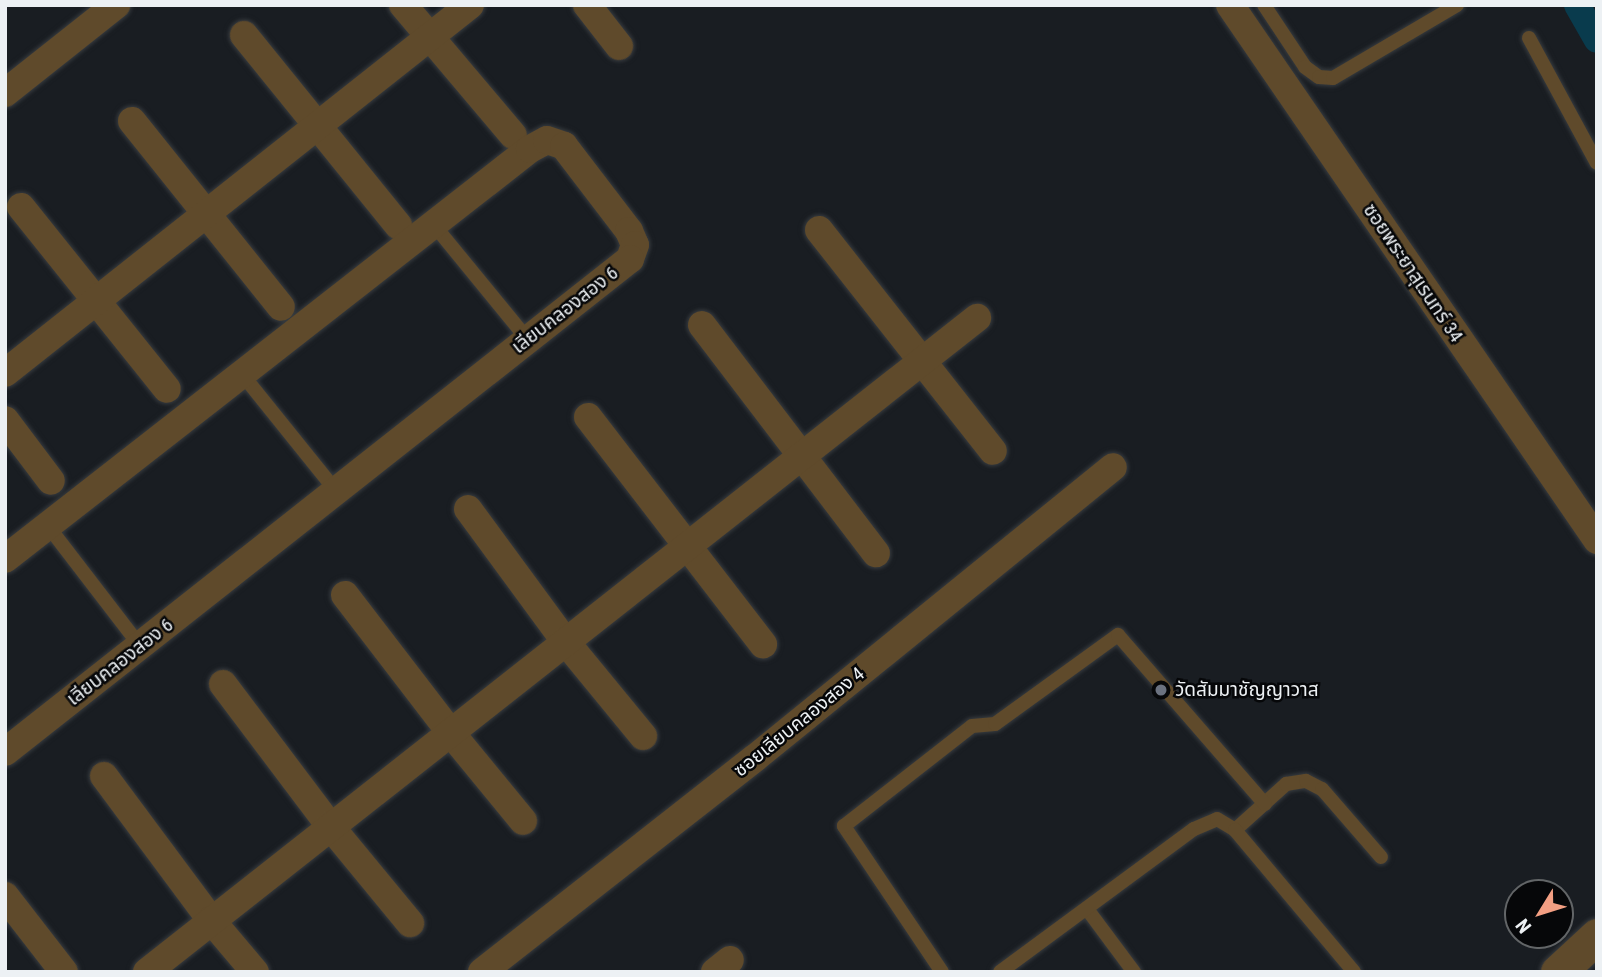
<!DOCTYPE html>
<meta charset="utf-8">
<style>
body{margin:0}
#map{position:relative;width:1602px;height:977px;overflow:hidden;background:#191d22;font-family:"Roboto Condensed","Noto Sans Thai",sans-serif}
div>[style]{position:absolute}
.canal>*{height:26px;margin:-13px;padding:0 13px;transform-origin:13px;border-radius:13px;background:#093b4d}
.roads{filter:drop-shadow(0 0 2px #373b3f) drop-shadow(0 0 2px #373b3f)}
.service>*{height:14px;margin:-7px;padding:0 7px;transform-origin:7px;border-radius:7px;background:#5f4a2b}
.minor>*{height:28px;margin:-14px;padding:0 14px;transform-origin:14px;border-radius:14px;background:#5f4a2b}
.tertiary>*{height:35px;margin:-17.5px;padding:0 17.5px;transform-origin:17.5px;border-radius:17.5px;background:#5f4a2b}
.dots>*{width:19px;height:19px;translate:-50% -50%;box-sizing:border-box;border:4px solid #060709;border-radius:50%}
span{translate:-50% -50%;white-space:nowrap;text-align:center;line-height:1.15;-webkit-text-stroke:5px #060709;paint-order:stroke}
.street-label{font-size:19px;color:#edf1f4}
.poi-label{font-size:19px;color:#edf1f4}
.left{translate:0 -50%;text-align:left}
.frame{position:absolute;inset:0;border:7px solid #edf1f4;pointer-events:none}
.north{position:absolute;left:1504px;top:879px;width:70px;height:70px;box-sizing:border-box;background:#060709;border:2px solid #626567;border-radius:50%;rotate:232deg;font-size:19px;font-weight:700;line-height:28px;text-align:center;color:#edf1f4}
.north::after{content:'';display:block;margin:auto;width:24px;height:32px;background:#f39f83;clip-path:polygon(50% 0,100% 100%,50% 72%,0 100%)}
</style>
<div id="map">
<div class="canal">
<i style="left:1577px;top:5px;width:40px;rotate:60.3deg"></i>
</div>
<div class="roads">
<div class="service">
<i style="left:1264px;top:5px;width:74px;rotate:56.5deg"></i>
<i style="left:1305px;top:67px;width:17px;rotate:36deg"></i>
<i style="left:1319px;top:77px;width:14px;rotate:4deg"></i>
<i style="left:1333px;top:78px;width:144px;rotate:-30.5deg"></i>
<i style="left:1529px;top:38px;width:142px;rotate:61.5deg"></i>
<i style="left:434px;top:225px;width:149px;rotate:50.7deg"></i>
<i style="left:242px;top:374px;width:150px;rotate:51.2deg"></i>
<i style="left:48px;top:526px;width:151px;rotate:52.5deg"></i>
<i style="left:1235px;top:830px;width:69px;rotate:-42deg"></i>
<i style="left:1286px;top:784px;width:20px;rotate:-9deg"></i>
<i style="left:1306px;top:781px;width:18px;rotate:27deg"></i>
<i style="left:1322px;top:789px;width:90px;rotate:49.1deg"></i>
<i style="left:1087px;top:909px;width:79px;rotate:53.3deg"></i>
<i style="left:942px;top:972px;width:176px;rotate:-123.9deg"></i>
<i style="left:844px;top:826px;width:162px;rotate:-38deg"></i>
<i style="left:972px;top:726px;width:23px;rotate:-5deg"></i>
<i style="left:995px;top:724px;width:152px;rotate:-35.9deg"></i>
<i style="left:1118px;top:635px;width:224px;rotate:49deg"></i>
<i style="left:1000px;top:972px;width:241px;rotate:-36.4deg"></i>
<i style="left:1194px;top:829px;width:25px;rotate:-23deg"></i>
<i style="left:1217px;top:819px;width:21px;rotate:31deg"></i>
<i style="left:1235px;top:830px;width:185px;rotate:50deg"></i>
</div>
<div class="minor">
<i style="left:403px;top:5px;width:170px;rotate:49.8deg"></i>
<i style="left:587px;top:5px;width:52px;rotate:52deg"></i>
<i style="left:1230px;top:5px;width:649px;rotate:55.55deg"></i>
<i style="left:244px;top:35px;width:245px;rotate:51deg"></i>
<i style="left:5px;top:93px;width:142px;rotate:-38.4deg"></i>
<i style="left:132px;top:121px;width:238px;rotate:51.3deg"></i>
<i style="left:21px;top:207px;width:233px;rotate:51.3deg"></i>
<i style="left:819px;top:230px;width:281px;rotate:51.8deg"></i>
<i style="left:702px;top:325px;width:287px;rotate:52.7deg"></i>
<i style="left:5px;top:373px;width:593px;rotate:-38.36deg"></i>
<i style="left:588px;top:417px;width:287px;rotate:52.4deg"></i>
<i style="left:5px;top:420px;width:76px;rotate:53deg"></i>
<i style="left:468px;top:509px;width:164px;rotate:53.7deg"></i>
<i style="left:565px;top:641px;width:123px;rotate:50.6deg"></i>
<i style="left:5px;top:559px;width:666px;rotate:-37.99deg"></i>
<i style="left:530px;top:149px;width:19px;rotate:-28deg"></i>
<i style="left:547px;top:140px;width:18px;rotate:19deg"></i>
<i style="left:564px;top:146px;width:107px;rotate:52.6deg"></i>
<i style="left:629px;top:231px;width:15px;rotate:67deg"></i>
<i style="left:635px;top:245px;width:15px;rotate:110deg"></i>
<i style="left:630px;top:259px;width:796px;rotate:141.73deg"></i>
<i style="left:345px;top:595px;width:173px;rotate:52.5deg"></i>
<i style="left:450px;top:732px;width:115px;rotate:50.6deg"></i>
<i style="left:223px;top:684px;width:178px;rotate:53deg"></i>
<i style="left:330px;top:826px;width:126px;rotate:50.5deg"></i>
<i style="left:104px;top:776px;width:179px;rotate:53.4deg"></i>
<i style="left:211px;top:920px;width:68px;rotate:49.8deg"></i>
<i style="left:5px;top:896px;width:96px;rotate:52.2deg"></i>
<i style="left:147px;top:972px;width:1057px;rotate:-38.24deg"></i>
<i style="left:482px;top:972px;width:347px;rotate:-38.1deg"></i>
<i style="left:755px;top:758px;width:461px;rotate:-39.1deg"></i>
<i style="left:715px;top:972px;width:19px;rotate:-39deg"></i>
</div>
<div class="tertiary">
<i style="left:1558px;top:972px;width:53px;rotate:-42.7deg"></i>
</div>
</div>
<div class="dots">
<i style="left:1161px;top:690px;background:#6b7280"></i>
</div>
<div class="street-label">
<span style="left:1413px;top:273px;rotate:56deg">ซอยพระยาสุเรนทร์ 34</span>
<span style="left:565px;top:310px;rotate:-38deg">เลียบคลองสอง 6</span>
<span style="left:120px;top:662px;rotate:-38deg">เลียบคลองสอง 6</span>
<span style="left:799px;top:722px;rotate:-39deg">ซอยเลียบคลองสอง 4</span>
</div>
<div class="poi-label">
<span class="left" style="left:1175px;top:690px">วัดสัมมาชัญญาวาส</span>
</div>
<div class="frame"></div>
<div class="north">N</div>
</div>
